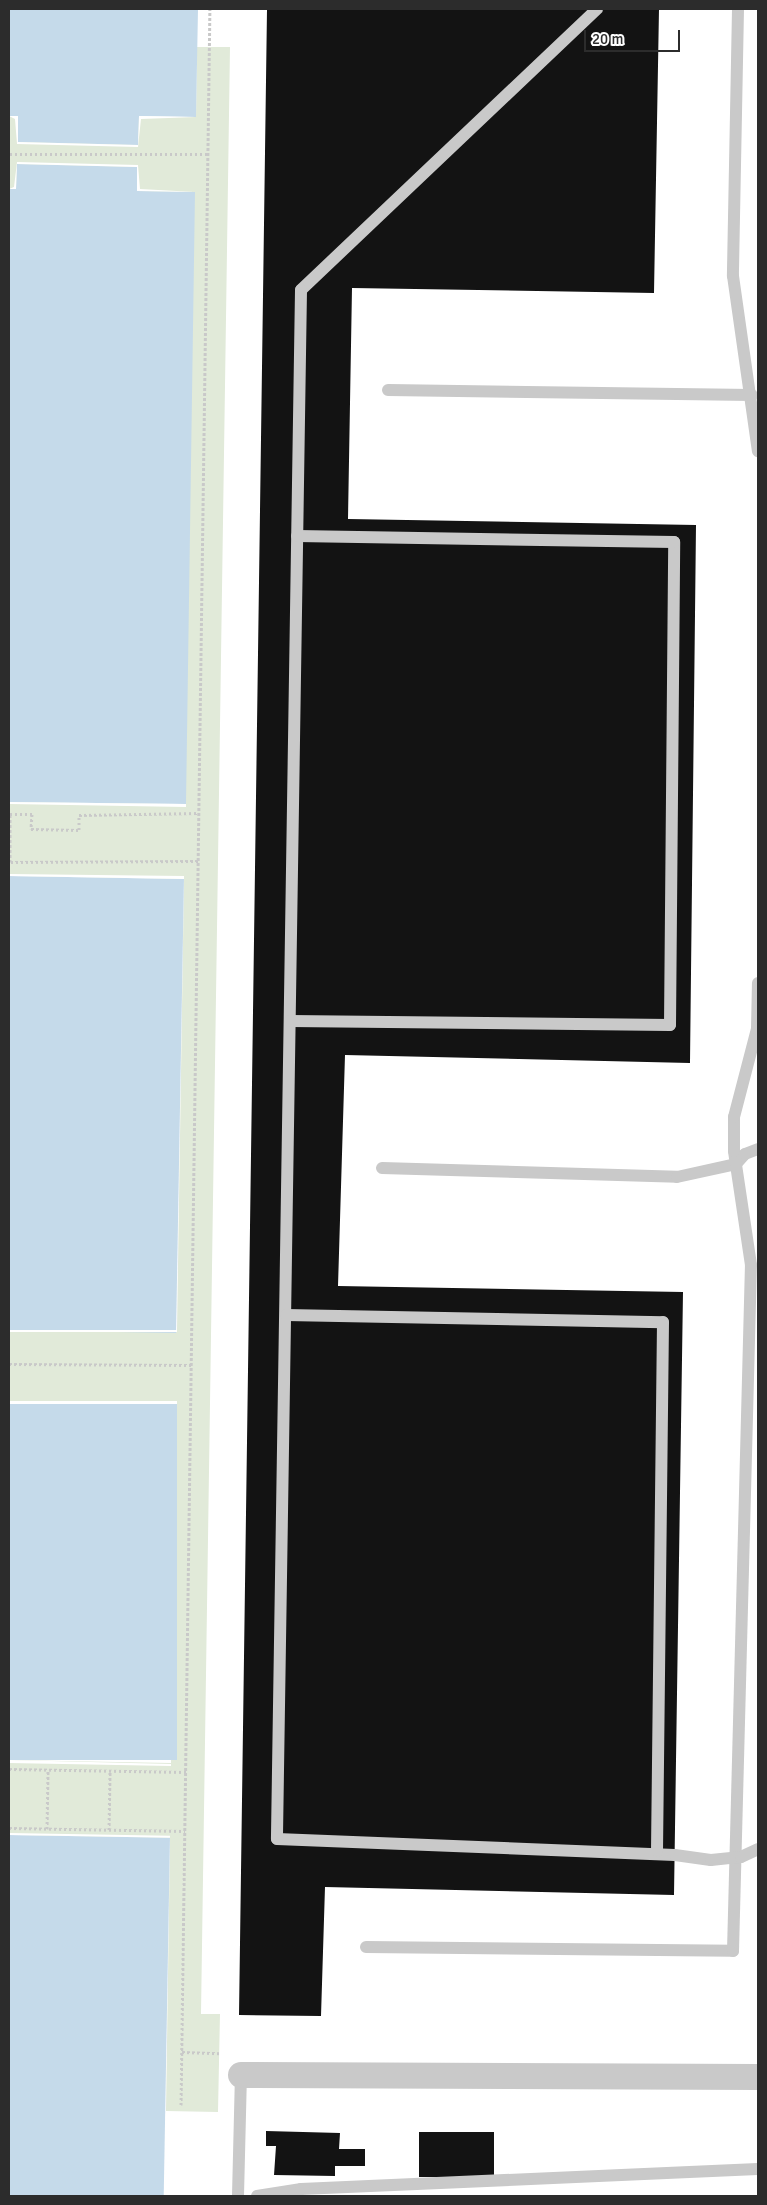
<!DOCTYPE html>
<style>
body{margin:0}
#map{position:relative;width:767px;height:2205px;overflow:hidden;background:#fff;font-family:Signika,sans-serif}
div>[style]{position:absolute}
.green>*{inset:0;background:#e1ead9}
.water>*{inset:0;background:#c5daea;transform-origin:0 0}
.pier>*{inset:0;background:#fff;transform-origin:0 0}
.building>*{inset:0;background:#131313;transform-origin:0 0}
.path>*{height:3px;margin-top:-1.5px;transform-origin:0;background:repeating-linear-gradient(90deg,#c9c9c9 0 2.5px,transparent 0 5px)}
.lane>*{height:12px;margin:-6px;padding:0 6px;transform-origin:6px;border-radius:6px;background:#c9c9c9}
.street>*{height:26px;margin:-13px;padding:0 13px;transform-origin:13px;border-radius:13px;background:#c9c9c9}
.lane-bridge>*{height:12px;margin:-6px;padding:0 6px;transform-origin:6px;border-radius:6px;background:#c9c9c9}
span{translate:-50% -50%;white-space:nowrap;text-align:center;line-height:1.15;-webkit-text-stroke:5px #fff;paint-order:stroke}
.frame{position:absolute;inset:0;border:10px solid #2c2c2c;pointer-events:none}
.scale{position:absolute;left:584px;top:30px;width:96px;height:22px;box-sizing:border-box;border:2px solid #2c2c2c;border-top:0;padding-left:6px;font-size:15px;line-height:18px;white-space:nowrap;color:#2c2c2c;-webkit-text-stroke:4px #fff;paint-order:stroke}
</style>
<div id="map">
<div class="green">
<i style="clip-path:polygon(197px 47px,230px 47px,201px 2014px,220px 2014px,218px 2112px,166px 2111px,170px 1839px,9px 1835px,9px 1760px,171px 1763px,177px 1405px,9px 1404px,9px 1330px,177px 1330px,184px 879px,9px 876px,9px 802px,186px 804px,16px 189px,9px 189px,9px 116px,196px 117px)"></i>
</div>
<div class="water">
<i style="clip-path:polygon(9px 9px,198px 9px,196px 117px,139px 116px,138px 145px,18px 142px,18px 117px,9px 116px)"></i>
<i style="clip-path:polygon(17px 164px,137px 167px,137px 191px,195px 192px,186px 804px,9px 802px,9px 189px,16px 189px)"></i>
<i style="left:9px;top:876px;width:175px;height:454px;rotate:1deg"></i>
<i style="left:9px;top:1404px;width:168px;height:356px"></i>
<i style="left:9px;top:1835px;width:161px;height:361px;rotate:1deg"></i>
</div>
<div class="pier">
<i style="clip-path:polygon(9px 116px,18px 116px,18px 142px,138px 145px,139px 116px,196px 117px,141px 119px,138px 147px,17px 144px,15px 119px)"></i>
<i style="clip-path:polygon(17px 162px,138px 165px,140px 189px,195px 192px,137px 191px,137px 167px,17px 164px,16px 189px,9px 189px,14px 187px)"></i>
<i style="clip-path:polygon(9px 802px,186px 804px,186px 807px,9px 804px)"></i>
<i style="clip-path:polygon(9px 874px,184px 876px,184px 879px,9px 876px)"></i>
<i style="left:9px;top:1330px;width:168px;height:2px"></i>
<i style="left:9px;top:1401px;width:168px;height:3px"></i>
<i style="clip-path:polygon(9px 1760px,171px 1764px,171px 1766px,9px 1763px)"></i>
<i style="left:9px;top:1833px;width:161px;height:2px;rotate:1deg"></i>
</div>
<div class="building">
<i style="clip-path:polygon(267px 9px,659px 9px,654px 293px,352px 288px,348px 519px,696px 525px,690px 1063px,345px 1055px,338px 1286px,683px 1292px,674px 1895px,325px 1887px,321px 2016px,239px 2015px)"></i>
<i style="clip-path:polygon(266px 2131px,340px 2133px,339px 2149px,365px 2149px,365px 2166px,335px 2166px,335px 2176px,274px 2175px,276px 2146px,266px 2146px)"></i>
<i style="left:419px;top:2132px;width:75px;height:45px"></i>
</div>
<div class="path">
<i style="left:10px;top:154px;width:198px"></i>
<i style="left:198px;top:861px;width:188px;rotate:179.7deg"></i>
<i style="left:10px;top:862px;width:48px;rotate:-90deg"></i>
<i style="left:10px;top:814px;width:22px"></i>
<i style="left:32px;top:814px;width:15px;rotate:94deg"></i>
<i style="left:31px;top:829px;width:48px;rotate:1.2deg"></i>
<i style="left:79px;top:830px;width:15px;rotate:-90deg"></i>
<i style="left:79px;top:815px;width:120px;rotate:-1deg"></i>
<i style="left:9px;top:1364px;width:182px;rotate:0.3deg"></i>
<i style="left:9px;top:1769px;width:177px;rotate:1deg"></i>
<i style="left:9px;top:1828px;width:176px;rotate:1deg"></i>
<i style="left:47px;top:1829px;width:59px;rotate:-89deg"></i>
<i style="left:109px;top:1830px;width:60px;rotate:-89deg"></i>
<i style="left:182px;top:2052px;width:37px;rotate:2deg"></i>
<i style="left:181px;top:2105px;width:2096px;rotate:-89.21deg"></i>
</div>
<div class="lane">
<i style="left:597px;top:9px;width:408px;rotate:136.5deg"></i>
<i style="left:301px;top:290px;width:1549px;rotate:90.89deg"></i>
<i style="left:277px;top:1839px;width:398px;rotate:2.3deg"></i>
<i style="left:738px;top:9px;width:267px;rotate:91.1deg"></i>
<i style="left:733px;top:276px;width:177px;rotate:81.9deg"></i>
<i style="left:388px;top:390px;width:364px;rotate:0.8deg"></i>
<i style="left:290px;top:1021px;width:380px;rotate:0.6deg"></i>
<i style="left:670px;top:1025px;width:483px;rotate:-89.5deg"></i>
<i style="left:674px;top:542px;width:377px;rotate:-179.1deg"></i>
<i style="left:382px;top:1168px;width:295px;rotate:1.7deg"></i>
<i style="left:677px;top:1177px;width:60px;rotate:-12.4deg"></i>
<i style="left:736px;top:1164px;width:13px;rotate:-48deg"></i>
<i style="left:745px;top:1154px;width:14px;rotate:-21deg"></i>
<i style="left:286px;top:1315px;width:377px;rotate:1.1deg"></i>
<i style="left:663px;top:1322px;width:529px;rotate:90.65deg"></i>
<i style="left:366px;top:1947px;width:367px;rotate:0.6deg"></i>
<i style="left:733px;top:1951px;width:686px;rotate:-88.5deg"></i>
<i style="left:751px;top:1265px;width:115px;rotate:-98.5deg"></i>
<i style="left:734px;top:1151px;width:34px;rotate:-90deg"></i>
<i style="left:734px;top:1117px;width:91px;rotate:-75.4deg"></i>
<i style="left:757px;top:1029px;width:46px;rotate:-88.8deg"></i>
<i style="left:238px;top:2196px;width:121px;rotate:-88.6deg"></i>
<i style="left:257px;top:2196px;width:45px;rotate:-9deg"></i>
<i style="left:301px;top:2189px;width:457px;rotate:-2.5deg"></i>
</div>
<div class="street">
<i style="left:241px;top:2075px;width:517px;rotate:0.22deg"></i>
</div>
<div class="lane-bridge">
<i style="left:675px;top:1855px;width:36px;rotate:8deg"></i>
<i style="left:711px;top:1860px;width:30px;rotate:-6deg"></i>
<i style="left:741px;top:1857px;width:19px;rotate:-25deg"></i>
</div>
<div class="frame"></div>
<div class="scale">20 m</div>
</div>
